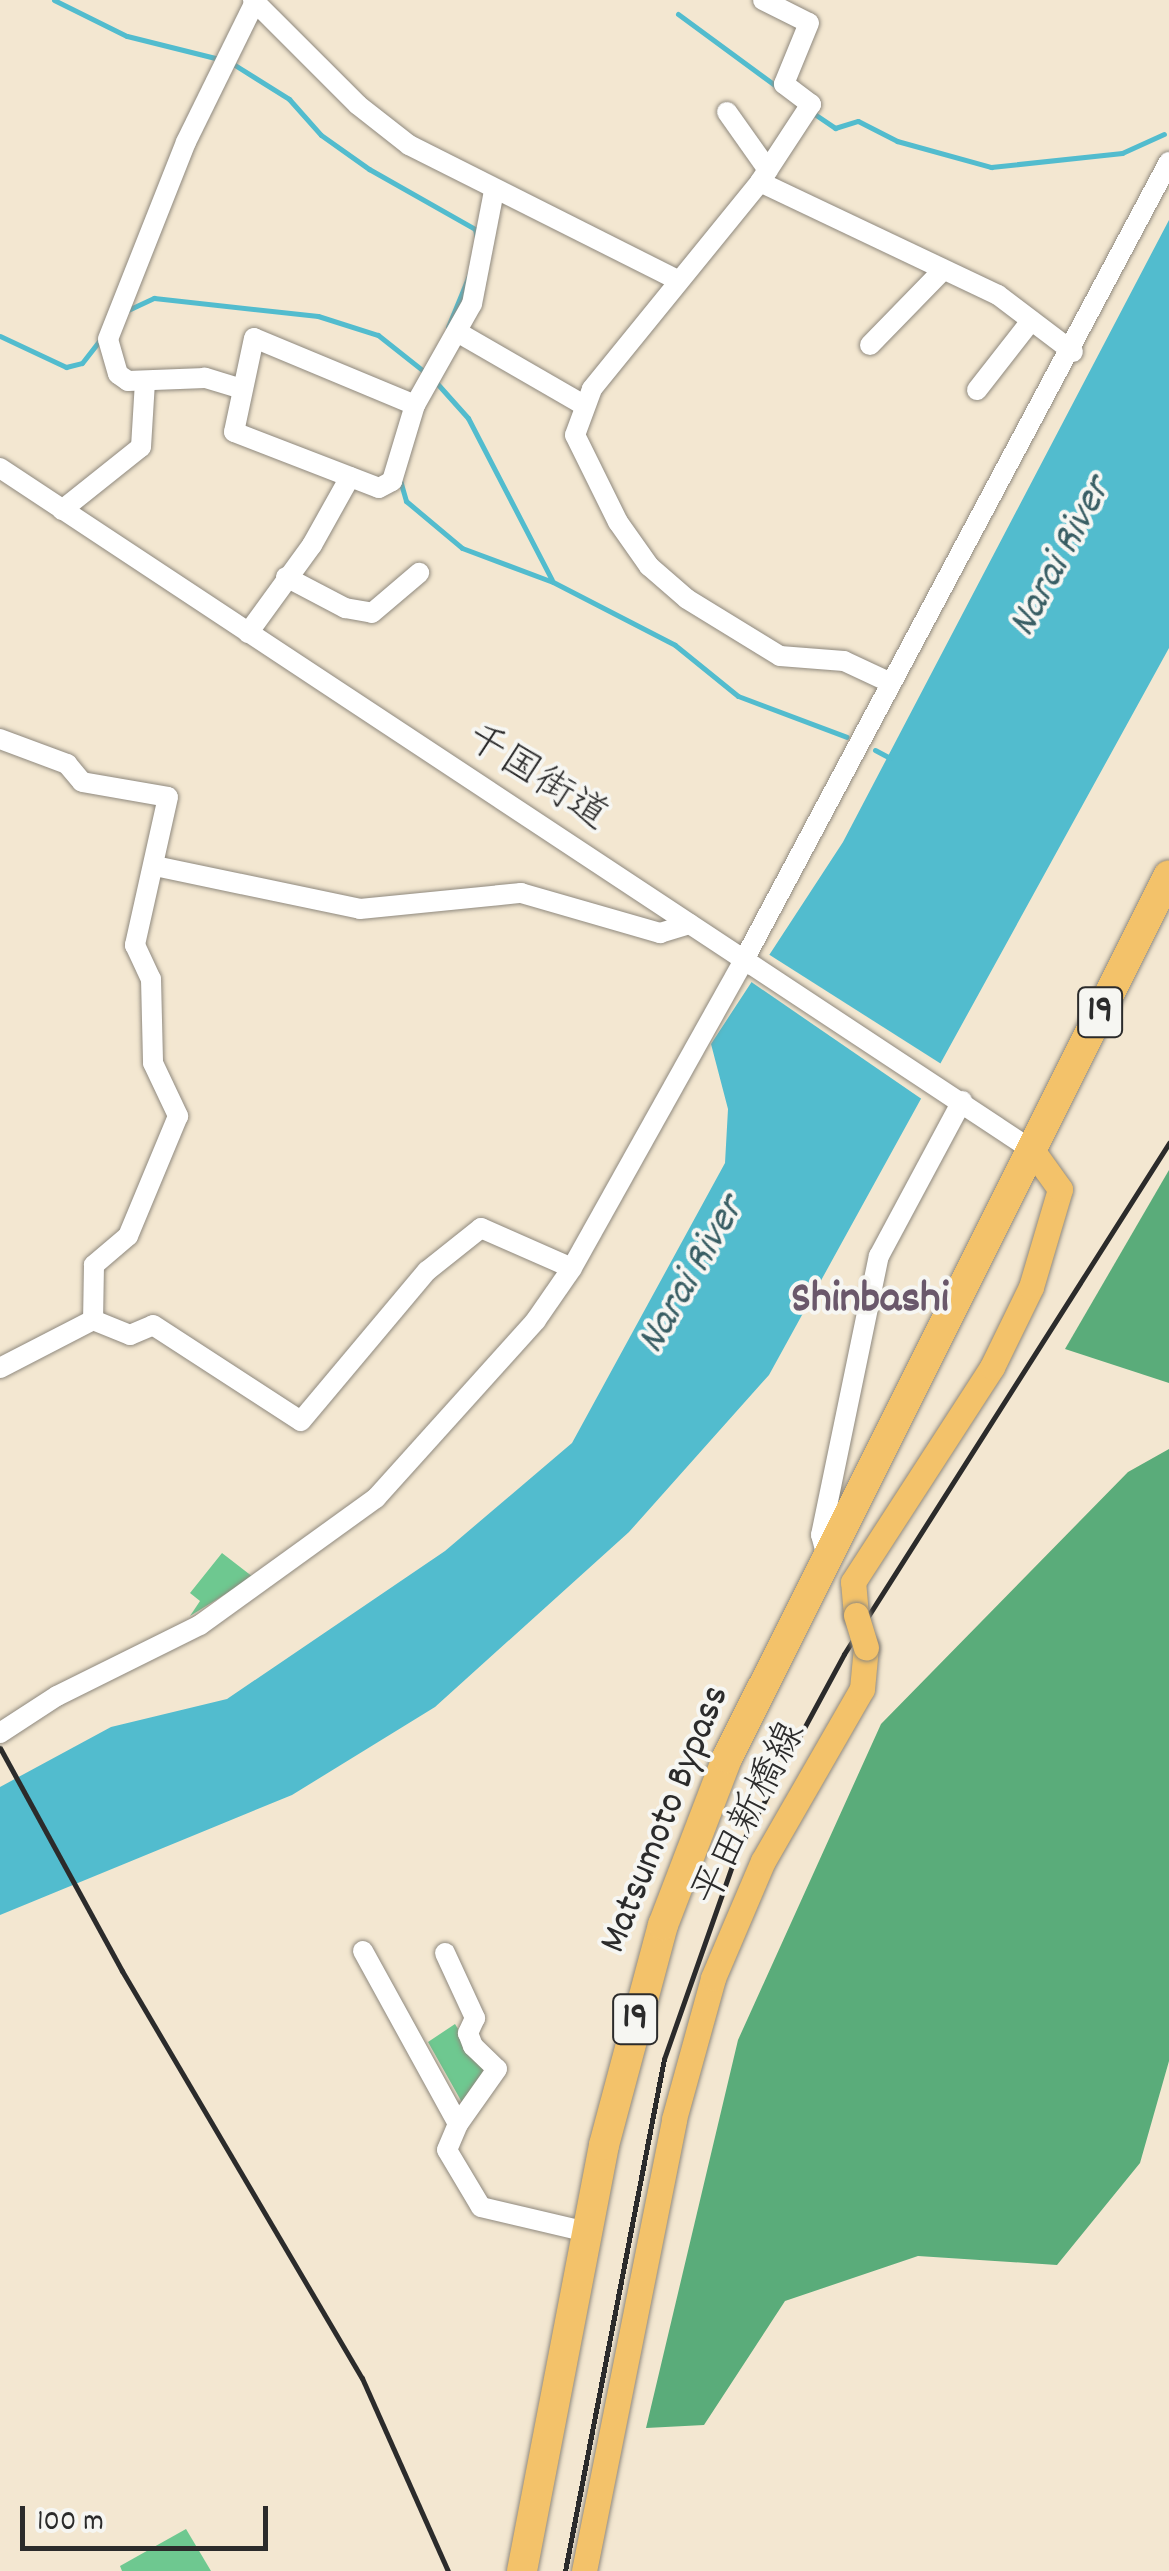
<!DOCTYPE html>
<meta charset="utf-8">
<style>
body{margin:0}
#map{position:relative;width:1169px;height:2571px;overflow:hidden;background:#f3e7d1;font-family:Dekko,"Klee One",sans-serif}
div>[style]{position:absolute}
.green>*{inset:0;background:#6ec890}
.forest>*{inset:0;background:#5aac7a}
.water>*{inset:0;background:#52bcce}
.pier>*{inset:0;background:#f3e7d1}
.stream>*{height:5px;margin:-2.5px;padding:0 2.5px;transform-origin:2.5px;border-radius:2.5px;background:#52bcce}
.roads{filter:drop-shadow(0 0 2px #8f897e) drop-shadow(0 0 2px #8f897e)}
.minor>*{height:20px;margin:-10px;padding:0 10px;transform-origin:10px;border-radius:10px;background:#fff}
.major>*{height:25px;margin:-12.5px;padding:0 12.5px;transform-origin:12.5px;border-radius:12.5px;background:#f3c26a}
.highway>*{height:30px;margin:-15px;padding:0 15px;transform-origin:15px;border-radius:15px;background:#f3c26a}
.rail>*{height:5px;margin:-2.5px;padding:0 2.5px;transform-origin:2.5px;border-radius:2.5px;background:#2b2b2b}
.bridges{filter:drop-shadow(0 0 2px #8f897e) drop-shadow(0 0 2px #8f897e)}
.major-bridge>*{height:25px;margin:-12.5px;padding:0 12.5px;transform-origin:12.5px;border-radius:12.5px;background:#f3c26a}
span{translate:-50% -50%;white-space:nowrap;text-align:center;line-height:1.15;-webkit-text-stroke:8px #f6f6f2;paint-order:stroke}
.shield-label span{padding:2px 8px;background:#f6f6f2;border:2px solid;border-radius:8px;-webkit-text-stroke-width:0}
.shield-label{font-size:38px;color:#2b2b2b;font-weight:700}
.street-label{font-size:40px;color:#2b2b2b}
.water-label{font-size:42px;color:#395e64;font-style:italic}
.quarter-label{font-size:45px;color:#6a586b;font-weight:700}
.scale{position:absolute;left:20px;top:2506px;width:248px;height:45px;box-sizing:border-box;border:5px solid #2b2b2b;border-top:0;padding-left:12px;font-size:30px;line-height:35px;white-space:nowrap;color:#2b2b2b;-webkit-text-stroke:8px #f6f6f2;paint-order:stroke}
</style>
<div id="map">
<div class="green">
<i style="clip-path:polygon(222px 1553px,253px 1577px,190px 1616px,200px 1601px,190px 1593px)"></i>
<i style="clip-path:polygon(455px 2024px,486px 2073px,464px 2106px,428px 2042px)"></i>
<i style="clip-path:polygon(186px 2529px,211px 2571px,122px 2571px,120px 2566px)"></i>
</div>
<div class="forest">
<i style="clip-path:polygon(1169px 1170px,1169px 1383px,1065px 1349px)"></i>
<i style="clip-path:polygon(1169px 1449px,1169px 2061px,1140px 2163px,1057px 2265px,918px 2256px,785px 2301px,704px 2425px,646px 2428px,738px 2040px,881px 1724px,1128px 1472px)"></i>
</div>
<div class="water">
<i style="clip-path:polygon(1169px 220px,1169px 648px,769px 1375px,629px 1532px,435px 1707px,292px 1795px,0 1915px,0 1787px,111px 1727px,227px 1699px,445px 1551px,572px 1443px,725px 1163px,728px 1109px,711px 1044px,843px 842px)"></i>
</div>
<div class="pier">
<i style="clip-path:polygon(765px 952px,946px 1067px,926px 1102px,747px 979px)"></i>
</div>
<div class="stream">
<i style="left:54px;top:0;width:81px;rotate:26.3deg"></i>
<i style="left:127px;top:36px;width:95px;rotate:14deg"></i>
<i style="left:678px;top:14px;width:122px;rotate:36.3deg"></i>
<i style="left:230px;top:62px;width:70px;rotate:32.1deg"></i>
<i style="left:289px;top:99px;width:48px;rotate:48.4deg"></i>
<i style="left:321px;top:135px;width:59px;rotate:35.3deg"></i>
<i style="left:369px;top:169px;width:122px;rotate:29.5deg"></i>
<i style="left:475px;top:229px;width:9px;rotate:77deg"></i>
<i style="left:813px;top:113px;width:27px;rotate:34deg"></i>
<i style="left:835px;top:128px;width:24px;rotate:-17deg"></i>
<i style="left:858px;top:121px;width:44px;rotate:27.1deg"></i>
<i style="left:897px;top:141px;width:98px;rotate:15.5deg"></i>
<i style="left:991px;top:167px;width:132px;rotate:-6.1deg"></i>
<i style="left:1122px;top:153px;width:46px;rotate:-24.3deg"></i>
<i style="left:128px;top:310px;width:29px;rotate:-25deg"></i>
<i style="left:154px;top:298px;width:165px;rotate:6.3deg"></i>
<i style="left:318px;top:316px;width:63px;rotate:17.6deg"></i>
<i style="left:378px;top:335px;width:61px;rotate:38.4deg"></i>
<i style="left:448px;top:327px;width:58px;rotate:-67.8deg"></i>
<i style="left:0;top:336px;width:73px;rotate:25.2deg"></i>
<i style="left:66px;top:367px;width:16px;rotate:-14deg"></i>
<i style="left:82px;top:363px;width:29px;rotate:-52deg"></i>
<i style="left:434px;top:380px;width:51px;rotate:48.2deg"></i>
<i style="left:468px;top:418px;width:182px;rotate:62.6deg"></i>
<i style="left:400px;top:480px;width:22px;rotate:74deg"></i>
<i style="left:406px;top:501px;width:73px;rotate:40deg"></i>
<i style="left:462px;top:548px;width:97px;rotate:20.5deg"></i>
<i style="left:553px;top:582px;width:137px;rotate:27.3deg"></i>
<i style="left:675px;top:645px;width:81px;rotate:39deg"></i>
<i style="left:738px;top:696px;width:116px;rotate:20.6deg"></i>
<i style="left:875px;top:750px;width:17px;rotate:28deg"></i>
</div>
<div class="roads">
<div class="minor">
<i style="left:253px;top:0;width:148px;rotate:45deg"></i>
<i style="left:358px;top:105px;width:65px;rotate:38.1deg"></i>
<i style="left:409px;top:145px;width:302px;rotate:26.7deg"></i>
<i style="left:763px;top:0;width:51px;rotate:26.6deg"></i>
<i style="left:809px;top:23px;width:66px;rotate:112.3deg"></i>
<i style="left:784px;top:84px;width:34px;rotate:37deg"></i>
<i style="left:811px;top:104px;width:93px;rotate:123.2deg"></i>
<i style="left:760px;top:182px;width:267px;rotate:129.1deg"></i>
<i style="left:592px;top:389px;width:49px;rotate:110.3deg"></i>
<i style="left:575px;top:435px;width:97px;rotate:63.7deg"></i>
<i style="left:618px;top:522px;width:54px;rotate:54.8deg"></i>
<i style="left:649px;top:566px;width:50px;rotate:41deg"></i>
<i style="left:687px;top:599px;width:109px;rotate:31.5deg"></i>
<i style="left:780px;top:656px;width:64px;rotate:4.5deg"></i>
<i style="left:844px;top:661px;width:52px;rotate:25.1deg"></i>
<i style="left:727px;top:112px;width:71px;rotate:54.7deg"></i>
<i style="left:760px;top:182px;width:263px;rotate:25.4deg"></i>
<i style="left:998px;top:295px;width:94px;rotate:37.2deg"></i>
<i style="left:459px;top:333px;width:142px;rotate:30deg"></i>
<i style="left:870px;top:345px;width:103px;rotate:-45.8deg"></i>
<i style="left:242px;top:389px;width:39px;rotate:-163deg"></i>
<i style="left:205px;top:378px;width:77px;rotate:177.8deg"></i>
<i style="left:128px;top:381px;width:12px;rotate:-145deg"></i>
<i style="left:118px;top:374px;width:36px;rotate:-106deg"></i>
<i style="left:108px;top:339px;width:212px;rotate:-68.4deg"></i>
<i style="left:186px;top:142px;width:154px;rotate:-63.8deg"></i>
<i style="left:977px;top:390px;width:88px;rotate:-52deg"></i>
<i style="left:415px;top:405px;width:174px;rotate:-157.4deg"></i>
<i style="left:254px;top:338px;width:96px;rotate:102deg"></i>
<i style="left:234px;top:432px;width:155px;rotate:21.1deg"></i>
<i style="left:379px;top:488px;width:15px;rotate:-28deg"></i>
<i style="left:392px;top:481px;width:79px;rotate:-73.2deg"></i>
<i style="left:415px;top:405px;width:116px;rotate:-60.6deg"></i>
<i style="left:472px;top:304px;width:115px;rotate:-79deg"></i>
<i style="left:0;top:468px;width:1237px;rotate:33.46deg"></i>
<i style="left:62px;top:510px;width:101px;rotate:-38.6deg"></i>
<i style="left:141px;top:447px;width:65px;rotate:-86.5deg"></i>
<i style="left:286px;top:577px;width:67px;rotate:27.7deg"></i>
<i style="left:345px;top:608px;width:27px;rotate:10deg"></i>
<i style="left:372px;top:613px;width:62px;rotate:-40.4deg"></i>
<i style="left:248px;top:633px;width:109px;rotate:-54deg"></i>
<i style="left:312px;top:545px;width:78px;rotate:-60.8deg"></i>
<i style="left:0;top:739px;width:72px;rotate:20.5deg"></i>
<i style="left:67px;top:764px;width:23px;rotate:50deg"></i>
<i style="left:82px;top:782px;width:87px;rotate:9.9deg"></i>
<i style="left:168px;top:797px;width:152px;rotate:102.6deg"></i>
<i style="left:135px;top:945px;width:38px;rotate:65deg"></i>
<i style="left:151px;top:979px;width:84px;rotate:88.6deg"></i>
<i style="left:153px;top:1063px;width:59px;rotate:64.7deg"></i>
<i style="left:178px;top:1116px;width:130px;rotate:112.6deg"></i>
<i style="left:128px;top:1236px;width:45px;rotate:139.5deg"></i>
<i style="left:94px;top:1265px;width:55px;rotate:91deg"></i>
<i style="left:155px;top:866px;width:209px;rotate:11.8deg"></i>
<i style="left:360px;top:909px;width:162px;rotate:-5.7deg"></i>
<i style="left:521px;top:893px;width:145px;rotate:16.1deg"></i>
<i style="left:660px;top:933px;width:31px;rotate:-17deg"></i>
<i style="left:0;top:1368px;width:105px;rotate:-27.3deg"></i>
<i style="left:93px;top:1320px;width:40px;rotate:22deg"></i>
<i style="left:130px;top:1335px;width:25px;rotate:-23deg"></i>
<i style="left:153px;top:1325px;width:176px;rotate:33deg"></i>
<i style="left:301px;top:1421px;width:196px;rotate:-50deg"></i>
<i style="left:427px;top:1271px;width:69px;rotate:-38.5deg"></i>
<i style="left:481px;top:1228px;width:99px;rotate:23.7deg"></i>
<i style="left:827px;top:1557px;width:23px;rotate:-105deg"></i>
<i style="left:821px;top:1535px;width:285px;rotate:-78.3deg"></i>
<i style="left:879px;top:1256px;width:176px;rotate:-61.8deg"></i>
<i style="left:0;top:1733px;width:68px;rotate:-33deg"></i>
<i style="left:57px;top:1696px;width:160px;rotate:-26.4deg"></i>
<i style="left:200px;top:1625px;width:217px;rotate:-35.8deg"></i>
<i style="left:376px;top:1498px;width:239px;rotate:-48deg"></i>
<i style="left:536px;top:1320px;width:63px;rotate:-55.3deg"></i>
<i style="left:572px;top:1268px;width:355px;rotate:-60.8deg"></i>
<i style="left:745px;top:958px;width:902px;rotate:-61.96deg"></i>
<i style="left:363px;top:1951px;width:197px;rotate:61.2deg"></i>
<i style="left:458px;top:2124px;width:28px;rotate:113deg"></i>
<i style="left:447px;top:2150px;width:66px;rotate:59.2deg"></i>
<i style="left:481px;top:2207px;width:110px;rotate:13.2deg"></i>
<i style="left:445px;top:1953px;width:72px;rotate:65.2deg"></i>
<i style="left:475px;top:2018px;width:17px;rotate:115deg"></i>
<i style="left:468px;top:2033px;width:14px;rotate:69deg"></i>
<i style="left:473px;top:2046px;width:33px;rotate:44deg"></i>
<i style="left:497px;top:2069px;width:67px;rotate:125.3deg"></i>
</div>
<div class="major">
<i style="left:856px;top:1615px;width:33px;rotate:-95deg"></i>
<i style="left:853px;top:1582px;width:256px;rotate:-57.1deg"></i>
<i style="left:992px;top:1367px;width:89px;rotate:-64deg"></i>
<i style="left:1031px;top:1287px;width:102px;rotate:-73.5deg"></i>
<i style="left:1060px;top:1189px;width:48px;rotate:-125.7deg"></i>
<i style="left:584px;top:2571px;width:461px;rotate:-78.7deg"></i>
<i style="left:674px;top:2119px;width:146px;rotate:-74.5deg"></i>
<i style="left:713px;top:1978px;width:127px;rotate:-66.9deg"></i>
<i style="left:763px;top:1861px;width:198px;rotate:-60.1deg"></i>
<i style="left:862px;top:1689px;width:42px;rotate:-84.6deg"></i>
</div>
<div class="highway">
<i style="left:522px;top:2571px;width:434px;rotate:-79.1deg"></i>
<i style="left:604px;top:2145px;width:228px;rotate:-75deg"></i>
<i style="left:663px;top:1925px;width:179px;rotate:-69deg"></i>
<i style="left:727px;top:1758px;width:987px;rotate:-63.41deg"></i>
</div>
</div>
<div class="rail">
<i style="left:0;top:1748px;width:254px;rotate:61.3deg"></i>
<i style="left:122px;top:1971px;width:472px;rotate:59.5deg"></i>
<i style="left:362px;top:2378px;width:211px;rotate:66deg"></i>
<i style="left:565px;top:2571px;width:521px;rotate:-79.06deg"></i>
<i style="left:664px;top:2059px;width:219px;rotate:-70.6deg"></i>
<i style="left:737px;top:1852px;width:225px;rotate:-61.6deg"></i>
<i style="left:844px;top:1654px;width:606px;rotate:-57.54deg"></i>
</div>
<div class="bridges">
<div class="major-bridge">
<i style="left:856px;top:1615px;width:34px;rotate:73deg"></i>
</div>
</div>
<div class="shield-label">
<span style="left:1100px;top:1012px">19</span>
<span style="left:635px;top:2019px">19</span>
</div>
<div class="street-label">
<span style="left:535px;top:780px;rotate:33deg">千国街道</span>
<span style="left:752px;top:1815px;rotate:-63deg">平田新橋線</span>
<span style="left:667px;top:1820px;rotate:-68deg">Matsumoto Bypass</span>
</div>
<div class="water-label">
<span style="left:1062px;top:558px;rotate:-62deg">Narai River</span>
<span style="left:693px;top:1276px;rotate:-60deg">Narai River</span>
</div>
<div class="quarter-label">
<span style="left:870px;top:1302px">Shinbashi</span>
</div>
<div class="scale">100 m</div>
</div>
